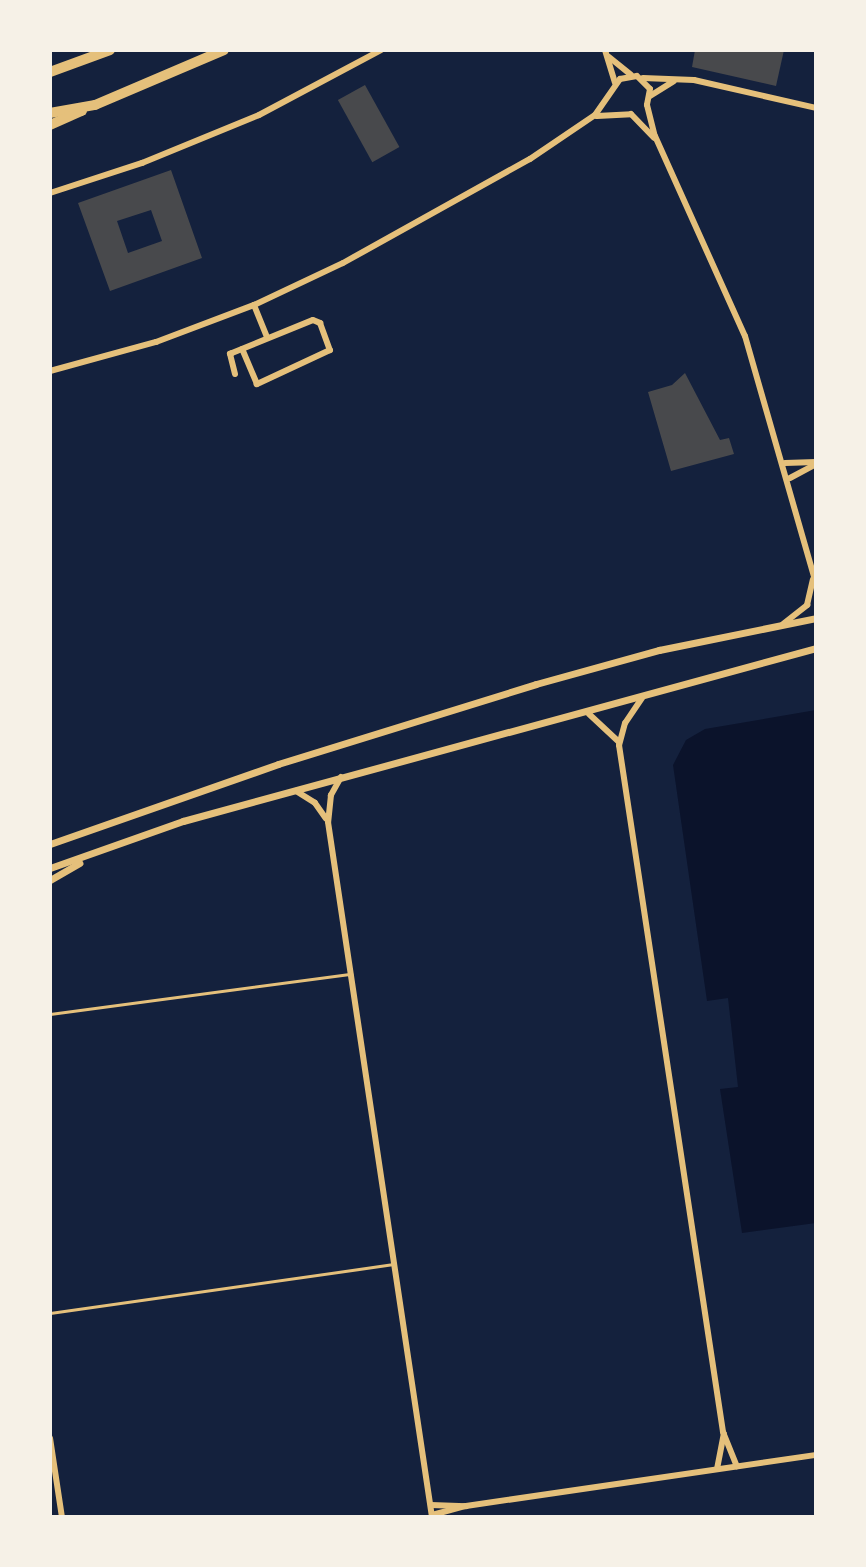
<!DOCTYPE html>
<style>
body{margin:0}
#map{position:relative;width:866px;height:1567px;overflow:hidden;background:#14213d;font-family:"Space Grotesk",sans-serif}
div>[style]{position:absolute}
.water>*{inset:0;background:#0b132b}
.building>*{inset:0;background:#48494c;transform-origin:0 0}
.service>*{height:3px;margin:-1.5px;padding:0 1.5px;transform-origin:1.5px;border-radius:1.5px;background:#e5c07b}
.minor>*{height:6px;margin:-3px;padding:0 3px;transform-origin:3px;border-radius:3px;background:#e5c07b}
.tertiary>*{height:7px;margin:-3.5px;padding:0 3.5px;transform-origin:3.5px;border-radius:3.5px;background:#e5c07b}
.motorway>*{height:10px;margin:-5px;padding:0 5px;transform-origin:5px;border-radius:5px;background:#e5c07b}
span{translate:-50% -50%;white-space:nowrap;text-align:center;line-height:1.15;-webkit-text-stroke:6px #f6f1e7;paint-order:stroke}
.frame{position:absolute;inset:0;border:52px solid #f6f1e7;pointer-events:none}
</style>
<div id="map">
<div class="water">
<i style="clip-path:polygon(816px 710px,816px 1223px,742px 1233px,720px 1089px,738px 1087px,728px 998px,707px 1001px,673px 765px,686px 740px,705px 729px)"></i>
</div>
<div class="building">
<i style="clip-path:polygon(695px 50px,784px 50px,776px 86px,692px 67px)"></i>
<i style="left:365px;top:85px;width:71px;height:31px;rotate:61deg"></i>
<i style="clip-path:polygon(evenodd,171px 170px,202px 258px,110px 291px,78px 203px,171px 170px,151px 210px,162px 241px,128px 253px,117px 221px,151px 210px)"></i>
<i style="clip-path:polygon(685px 373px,720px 440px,729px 438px,734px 454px,671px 471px,648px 392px,672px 385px)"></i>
</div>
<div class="service">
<i style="left:50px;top:1014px;width:304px;rotate:-7.6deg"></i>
<i style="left:50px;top:1313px;width:347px;rotate:-8.1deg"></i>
</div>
<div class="minor">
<i style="left:605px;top:50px;width:34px;rotate:73deg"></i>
<i style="left:609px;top:57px;width:28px;rotate:39deg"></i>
<i style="left:643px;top:78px;width:51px;rotate:2.2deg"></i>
<i style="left:694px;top:80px;width:125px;rotate:12.9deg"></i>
<i style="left:650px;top:96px;width:28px;rotate:-32deg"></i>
<i style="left:597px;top:116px;width:34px;rotate:-3deg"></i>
<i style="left:631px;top:114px;width:33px;rotate:46deg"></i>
<i style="left:50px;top:193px;width:97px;rotate:-18.1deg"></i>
<i style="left:142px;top:163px;width:126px;rotate:-22.3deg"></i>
<i style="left:259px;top:115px;width:138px;rotate:-28deg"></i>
<i style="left:254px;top:305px;width:35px;rotate:68deg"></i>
<i style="left:50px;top:371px;width:110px;rotate:-15.3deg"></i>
<i style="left:156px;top:342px;width:105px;rotate:-20.7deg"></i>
<i style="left:254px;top:305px;width:98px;rotate:-25.3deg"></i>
<i style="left:343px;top:263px;width:214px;rotate:-29.1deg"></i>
<i style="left:530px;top:159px;width:78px;rotate:-34.1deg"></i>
<i style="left:595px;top:115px;width:44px;rotate:-55.2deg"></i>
<i style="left:620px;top:79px;width:17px;rotate:-10deg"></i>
<i style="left:637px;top:76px;width:18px;rotate:45deg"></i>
<i style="left:650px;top:89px;width:16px;rotate:101deg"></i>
<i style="left:647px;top:105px;width:32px;rotate:76deg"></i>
<i style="left:655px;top:136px;width:219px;rotate:65.8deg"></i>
<i style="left:745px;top:336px;width:257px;rotate:74deg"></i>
<i style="left:235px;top:374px;width:21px;rotate:-104deg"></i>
<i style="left:230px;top:354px;width:2px;rotate:-27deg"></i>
<i style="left:232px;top:353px;width:87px;rotate:-22.2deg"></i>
<i style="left:313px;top:320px;width:8px;rotate:23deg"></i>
<i style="left:320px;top:323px;width:29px;rotate:70deg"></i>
<i style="left:330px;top:350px;width:81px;rotate:155deg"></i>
<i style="left:257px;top:384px;width:38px;rotate:-113deg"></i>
<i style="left:785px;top:463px;width:31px;rotate:-2deg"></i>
<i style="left:790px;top:478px;width:30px;rotate:-28deg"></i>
<i style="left:783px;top:624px;width:31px;rotate:-38deg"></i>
<i style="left:807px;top:605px;width:26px;rotate:-77deg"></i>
<i style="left:642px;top:698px;width:30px;rotate:124deg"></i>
<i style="left:625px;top:723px;width:23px;rotate:105deg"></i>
<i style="left:619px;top:745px;width:695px;rotate:81.39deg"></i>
<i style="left:723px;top:1432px;width:37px;rotate:68deg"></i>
<i style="left:589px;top:714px;width:41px;rotate:43deg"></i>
<i style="left:341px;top:777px;width:21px;rotate:119deg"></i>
<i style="left:331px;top:795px;width:27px;rotate:96deg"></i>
<i style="left:328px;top:822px;width:703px;rotate:81.49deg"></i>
<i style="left:296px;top:791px;width:22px;rotate:32deg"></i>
<i style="left:315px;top:803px;width:19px;rotate:55deg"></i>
<i style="left:50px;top:1438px;width:80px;rotate:81.4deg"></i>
<i style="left:717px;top:1469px;width:36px;rotate:-79deg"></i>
<i style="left:431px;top:1505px;width:35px;rotate:2deg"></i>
<i style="left:432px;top:1515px;width:35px;rotate:-15deg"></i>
<i style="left:466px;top:1506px;width:354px;rotate:-8.3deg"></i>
</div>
<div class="tertiary">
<i style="left:50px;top:844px;width:242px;rotate:-19.3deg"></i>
<i style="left:278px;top:764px;width:270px;rotate:-17.2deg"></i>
<i style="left:536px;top:684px;width:128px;rotate:-15.5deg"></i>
<i style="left:659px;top:650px;width:160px;rotate:-11.5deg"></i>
<i style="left:50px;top:868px;width:141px;rotate:-19.5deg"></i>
<i style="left:183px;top:821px;width:656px;rotate:-15.29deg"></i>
<i style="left:50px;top:880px;width:34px;rotate:-30deg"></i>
</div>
<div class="motorway">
<i style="left:50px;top:72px;width:64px;rotate:-20.1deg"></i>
<i style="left:50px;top:113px;width:46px;rotate:-10.1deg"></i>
<i style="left:95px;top:105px;width:140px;rotate:-23.1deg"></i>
<i style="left:50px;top:125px;width:35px;rotate:-24deg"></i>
</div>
<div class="frame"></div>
</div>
